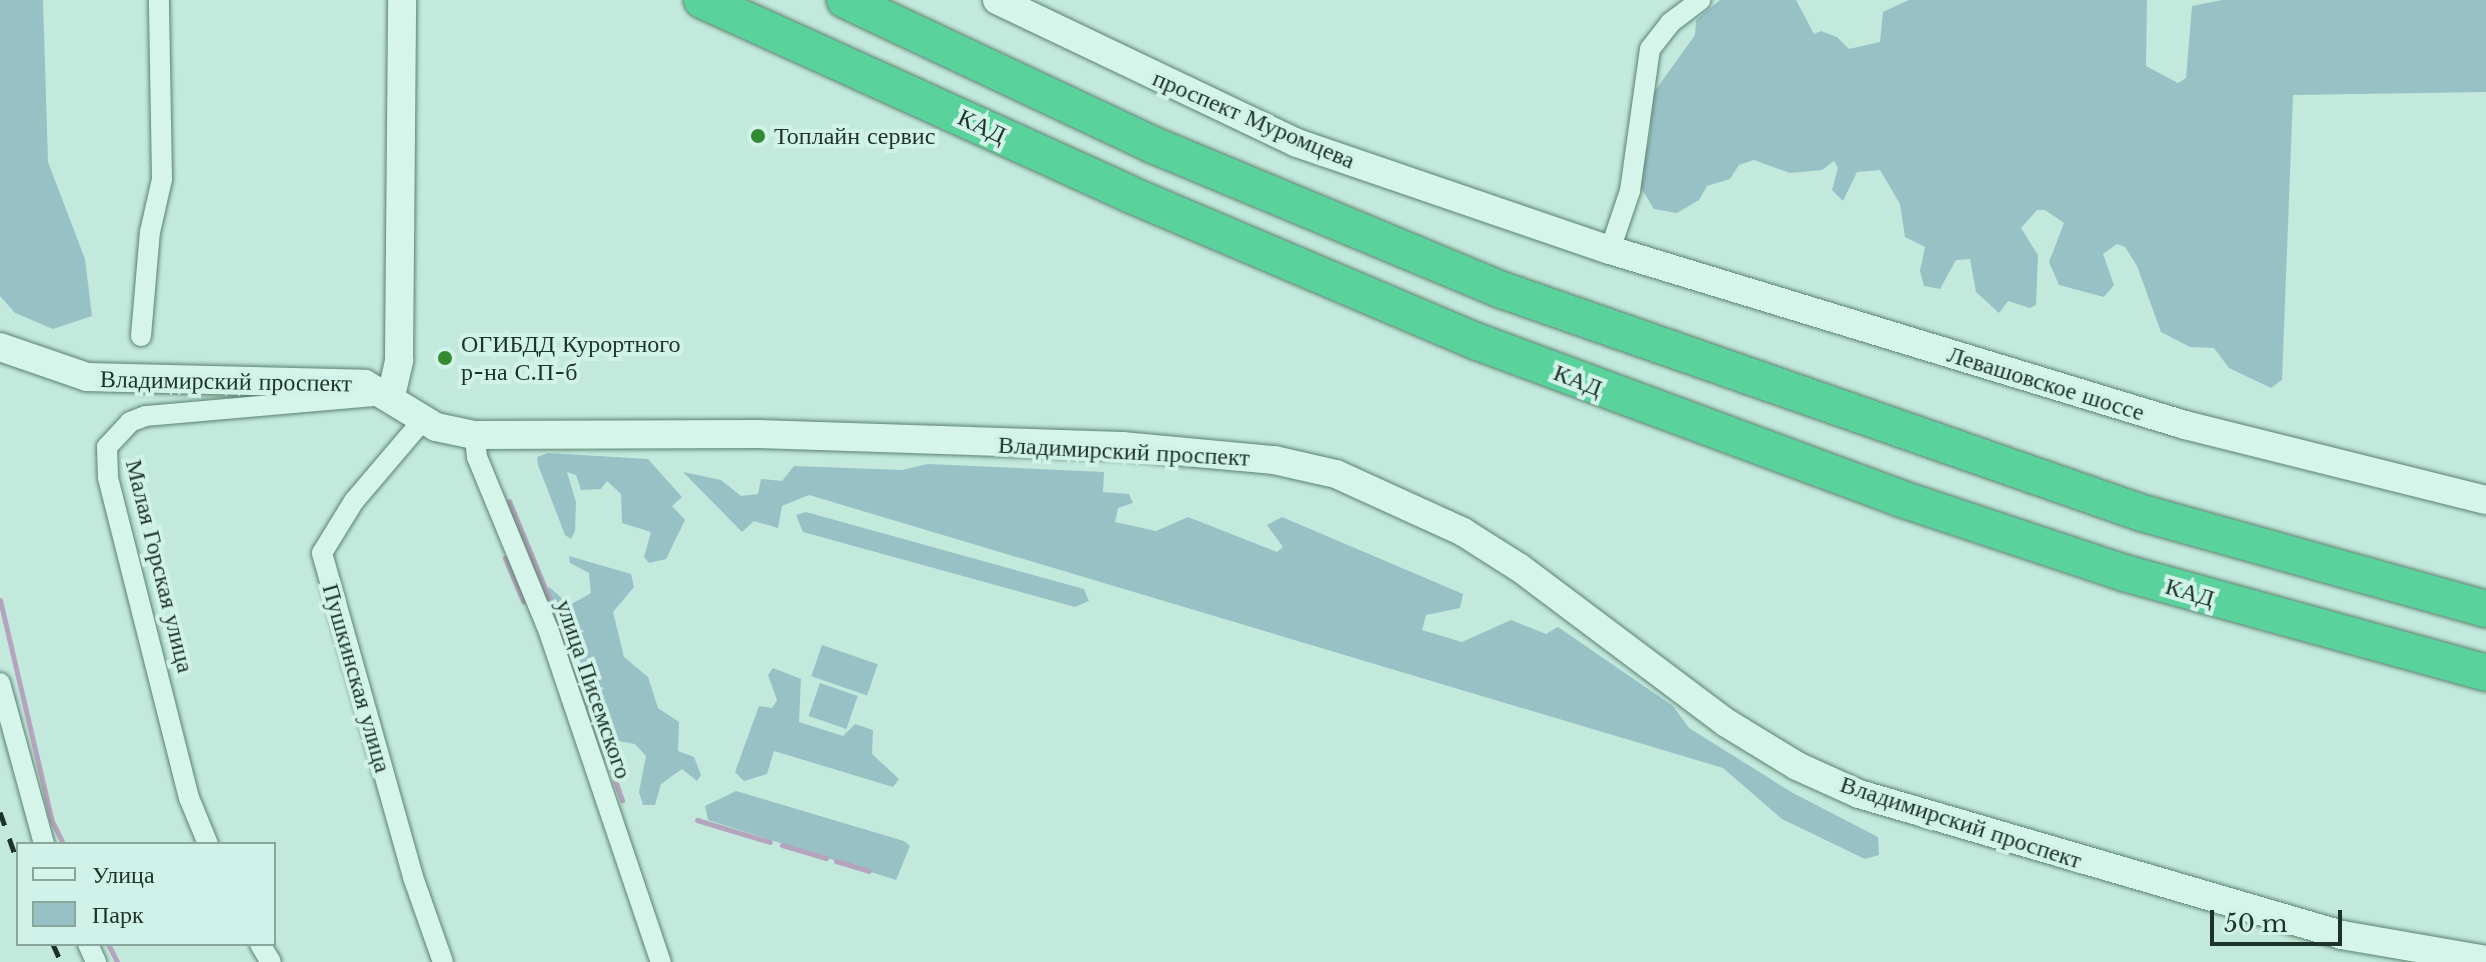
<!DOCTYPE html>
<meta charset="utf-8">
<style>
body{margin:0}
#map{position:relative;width:2486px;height:962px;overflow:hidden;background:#c3e9dd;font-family:"Libre Baskerville",serif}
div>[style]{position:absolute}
.green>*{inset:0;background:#98c1c6;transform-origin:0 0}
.stream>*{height:5px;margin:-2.5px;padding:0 2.5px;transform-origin:2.5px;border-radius:2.5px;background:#b5a4bd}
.roads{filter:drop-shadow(0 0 2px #5b826f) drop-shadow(0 0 2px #5b826f)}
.street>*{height:20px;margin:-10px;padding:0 10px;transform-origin:10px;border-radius:10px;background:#d5f5eb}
.secondary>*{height:28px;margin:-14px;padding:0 14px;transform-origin:14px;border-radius:14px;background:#d5f5eb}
.highway>*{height:36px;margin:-18px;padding:0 18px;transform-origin:18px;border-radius:18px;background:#5ad29b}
.rail>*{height:5px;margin-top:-2.5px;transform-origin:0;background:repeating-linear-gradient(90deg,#1e3328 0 14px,transparent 0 28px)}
.dots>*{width:22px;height:22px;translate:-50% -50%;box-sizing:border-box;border:4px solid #d1f2e8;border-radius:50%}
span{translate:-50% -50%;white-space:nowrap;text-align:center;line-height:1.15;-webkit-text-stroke:8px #d1f2e8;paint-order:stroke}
.street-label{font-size:24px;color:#1e3328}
.poi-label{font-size:24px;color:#1e3328}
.left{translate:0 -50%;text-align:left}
.legend{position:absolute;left:16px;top:842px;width:260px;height:104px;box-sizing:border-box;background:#d1f2e8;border:2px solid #89a69b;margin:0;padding:10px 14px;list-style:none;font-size:24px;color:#1e3328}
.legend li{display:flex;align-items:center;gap:16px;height:40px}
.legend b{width:40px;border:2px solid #89a69b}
.scale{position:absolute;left:2210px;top:910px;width:132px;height:36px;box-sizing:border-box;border:4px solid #1e3328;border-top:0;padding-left:10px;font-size:24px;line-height:28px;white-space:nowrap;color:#1e3328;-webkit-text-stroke:6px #d1f2e8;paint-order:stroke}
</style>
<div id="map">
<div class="green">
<i style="clip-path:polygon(0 0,43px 0,48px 162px,85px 259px,92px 316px,53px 329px,15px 313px,0 296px)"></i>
<i style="clip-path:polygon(1720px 0,1796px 0,1814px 34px,1821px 31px,1837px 37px,1849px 49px,1880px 42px,1883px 12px,1909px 0,2147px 0,2146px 66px,2178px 83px,2186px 78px,2192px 6px,2222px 0,2486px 0,2486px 92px,2293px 95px,2282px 380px,2271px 388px,2229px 368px,2214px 348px,2190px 347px,2161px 332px,2137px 266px,2125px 247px,2117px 244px,2103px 254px,2114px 285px,2104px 297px,2059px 285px,2049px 262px,2064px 223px,2045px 210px,2037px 210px,2021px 228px,2038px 255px,2036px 305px,2030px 308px,2008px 301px,1999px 313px,1976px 292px,1970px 259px,1956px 260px,1940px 289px,1924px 286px,1920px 271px,1925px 247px,1905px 237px,1900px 204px,1880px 170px,1857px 172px,1843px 201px,1832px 190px,1838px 168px,1834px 161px,1822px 170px,1790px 173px,1754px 160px,1739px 165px,1730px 179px,1707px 186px,1699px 200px,1677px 213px,1654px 209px,1638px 183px,1650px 136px,1652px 95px,1695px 35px,1696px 20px)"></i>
<i style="clip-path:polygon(548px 453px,648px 459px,682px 497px,672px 506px,685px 520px,666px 559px,649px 563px,644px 557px,651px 532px,622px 523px,621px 494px,607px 481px,601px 489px,581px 490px,576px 475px,567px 472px,576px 502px,575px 531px,571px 539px,565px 535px,538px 465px,537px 457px)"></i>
<i style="clip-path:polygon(928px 464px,1104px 472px,1103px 492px,1129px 494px,1133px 503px,1118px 508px,1115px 522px,1156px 531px,1188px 517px,1277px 552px,1283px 547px,1267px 525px,1282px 517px,1463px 594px,1460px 608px,1426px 615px,1422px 630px,1462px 642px,1511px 620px,1546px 634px,1558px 627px,1673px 706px,1689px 728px,1793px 793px,1878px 837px,1879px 855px,1865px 859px,1782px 819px,1723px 768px,809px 495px,782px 506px,778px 528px,754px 521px,742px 532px,683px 472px,721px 480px,741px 496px,758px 494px,761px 479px,782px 481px,794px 466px,902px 470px)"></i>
<i style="clip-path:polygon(806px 512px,1084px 589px,1089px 601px,1075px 607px,803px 532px,796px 515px)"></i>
<i style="clip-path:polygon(569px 556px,631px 574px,634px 587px,613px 612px,624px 657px,648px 677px,658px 708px,679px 722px,678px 751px,694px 757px,701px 775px,697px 781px,682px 769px,661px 784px,655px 805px,643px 805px,639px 792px,646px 756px,635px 744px,613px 740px,613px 755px,605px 761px,598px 754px,543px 595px,549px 587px,570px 605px,591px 593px,589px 573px,570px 563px)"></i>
<i style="left:822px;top:645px;width:59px;height:33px;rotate:19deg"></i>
<i style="clip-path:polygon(773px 668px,801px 679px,799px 722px,843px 736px,855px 724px,873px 730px,872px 754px,899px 779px,893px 787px,774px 751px,767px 774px,744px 781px,735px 772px,759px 706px,772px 708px,777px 700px,768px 675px)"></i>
<i style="left:820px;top:683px;width:40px;height:35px;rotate:19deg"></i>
<i style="clip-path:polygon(736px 791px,904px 841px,910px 846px,896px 880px,708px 820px,705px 806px)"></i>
</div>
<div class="stream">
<i style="left:509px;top:501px;width:134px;rotate:67.6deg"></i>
<i style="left:560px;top:625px;width:186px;rotate:70.5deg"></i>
<i style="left:505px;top:558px;width:47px;rotate:67.3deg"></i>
<i style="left:0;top:600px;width:227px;rotate:76.8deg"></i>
<i style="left:52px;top:821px;width:25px;rotate:64deg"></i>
<i style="left:697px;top:820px;width:76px;rotate:16.8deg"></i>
<i style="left:782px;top:845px;width:46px;rotate:16.5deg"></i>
<i style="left:836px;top:861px;width:34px;rotate:17deg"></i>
<i style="left:108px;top:944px;width:20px;rotate:63deg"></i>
</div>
<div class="roads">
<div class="street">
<i style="left:1610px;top:250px;width:62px;rotate:-71.3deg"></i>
<i style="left:1630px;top:191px;width:143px;rotate:-82deg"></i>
<i style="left:1650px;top:49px;width:33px;rotate:-52deg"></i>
<i style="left:1670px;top:23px;width:38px;rotate:-37deg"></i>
<i style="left:141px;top:336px;width:104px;rotate:-85.1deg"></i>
<i style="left:150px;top:232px;width:54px;rotate:-77.2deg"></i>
<i style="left:162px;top:179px;width:179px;rotate:-91deg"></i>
<i style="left:423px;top:420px;width:106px;rotate:130.4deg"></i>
<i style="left:354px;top:501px;width:61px;rotate:121.6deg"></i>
<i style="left:322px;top:553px;width:337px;rotate:74.3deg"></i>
<i style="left:413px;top:877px;width:90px;rotate:70.6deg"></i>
<i style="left:475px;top:435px;width:22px;rotate:85deg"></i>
<i style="left:477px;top:457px;width:186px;rotate:67.6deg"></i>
<i style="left:548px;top:629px;width:352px;rotate:71.3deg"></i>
<i style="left:0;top:683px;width:167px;rotate:74.7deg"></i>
<i style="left:208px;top:844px;width:50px;rotate:-112.4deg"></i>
<i style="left:189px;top:798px;width:331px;rotate:-104.2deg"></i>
<i style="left:108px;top:477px;width:30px;rotate:-92deg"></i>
<i style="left:107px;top:447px;width:34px;rotate:-47deg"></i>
<i style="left:130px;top:422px;width:17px;rotate:-21deg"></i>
<i style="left:146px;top:416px;width:230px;rotate:-5deg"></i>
<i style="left:88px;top:944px;width:20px;rotate:66deg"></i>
<i style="left:260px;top:944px;width:21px;rotate:59deg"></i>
</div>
<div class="secondary">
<i style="left:997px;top:0;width:332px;rotate:25.5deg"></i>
<i style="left:1297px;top:143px;width:331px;rotate:18.9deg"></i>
<i style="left:1610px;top:250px;width:601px;rotate:16.93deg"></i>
<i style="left:2185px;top:425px;width:310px;rotate:14deg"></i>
<i style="left:0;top:347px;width:92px;rotate:19deg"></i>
<i style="left:87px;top:377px;width:278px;rotate:1.4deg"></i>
<i style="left:365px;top:384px;width:83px;rotate:31.2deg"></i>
<i style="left:436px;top:427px;width:40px;rotate:12deg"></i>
<i style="left:475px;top:435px;width:283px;rotate:-0.2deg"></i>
<i style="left:758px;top:434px;width:364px;rotate:1.9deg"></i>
<i style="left:1122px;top:446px;width:153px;rotate:5.3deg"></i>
<i style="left:1274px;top:460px;width:64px;rotate:12.7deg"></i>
<i style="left:1336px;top:474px;width:140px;rotate:24.5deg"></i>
<i style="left:1463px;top:532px;width:67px;rotate:32.3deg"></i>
<i style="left:1520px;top:568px;width:256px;rotate:36.9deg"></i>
<i style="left:1725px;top:722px;width:84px;rotate:31.4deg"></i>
<i style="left:1797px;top:766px;width:68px;rotate:24.3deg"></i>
<i style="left:1859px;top:794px;width:503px;rotate:16.27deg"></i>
<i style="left:2342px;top:935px;width:146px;rotate:9.8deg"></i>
<i style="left:391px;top:396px;width:37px;rotate:-77deg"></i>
<i style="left:399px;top:360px;width:360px;rotate:-89.5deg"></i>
</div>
<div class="highway">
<i style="left:702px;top:0;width:469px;rotate:24.4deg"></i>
<i style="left:1129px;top:194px;width:379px;rotate:23deg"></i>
<i style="left:1478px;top:342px;width:449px;rotate:20.3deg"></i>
<i style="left:1899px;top:498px;width:237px;rotate:18.4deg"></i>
<i style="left:2124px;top:573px;width:376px;rotate:15.4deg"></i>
<i style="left:845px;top:0;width:338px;rotate:25.2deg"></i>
<i style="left:1151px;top:144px;width:377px;rotate:22.6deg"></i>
<i style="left:1499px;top:289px;width:681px;rotate:19.21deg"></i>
<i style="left:2142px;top:513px;width:357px;rotate:15.6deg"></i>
</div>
</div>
<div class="rail">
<i style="left:0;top:812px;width:54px;rotate:70.6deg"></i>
<i style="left:53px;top:944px;width:20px;rotate:66deg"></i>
</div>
<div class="dots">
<i style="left:758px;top:136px;background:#338b31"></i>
<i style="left:445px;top:358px;background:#338b31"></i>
</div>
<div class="street-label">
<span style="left:1254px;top:119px;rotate:23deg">проспект Муромцева</span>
<span style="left:982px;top:126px;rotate:25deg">КАД</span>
<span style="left:1578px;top:380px;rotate:21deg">КАД</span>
<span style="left:226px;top:381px;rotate:1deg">Владимирский проспект</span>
<span style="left:2046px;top:383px;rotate:17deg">Левашовское шоссе</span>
<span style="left:1124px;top:451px;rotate:3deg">Владимирский проспект</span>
<span style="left:160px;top:566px;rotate:76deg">Малая Горская улица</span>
<span style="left:2190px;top:592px;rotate:16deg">КАД</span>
<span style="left:357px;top:678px;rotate:74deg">Пушкинская улица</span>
<span style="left:594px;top:689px;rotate:71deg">улица Писемского</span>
<span style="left:1961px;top:822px;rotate:18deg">Владимирский проспект</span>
</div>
<div class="poi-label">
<span class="left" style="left:774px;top:136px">Топлайн сервис</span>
<span class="left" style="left:461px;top:358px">ОГИБДД Курортного<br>р-на С.П-б</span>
</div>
<ul class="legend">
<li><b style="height:10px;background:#d5f5eb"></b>Улица</li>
<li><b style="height:22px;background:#98c1c6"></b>Парк</li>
</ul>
<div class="scale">50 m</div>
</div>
